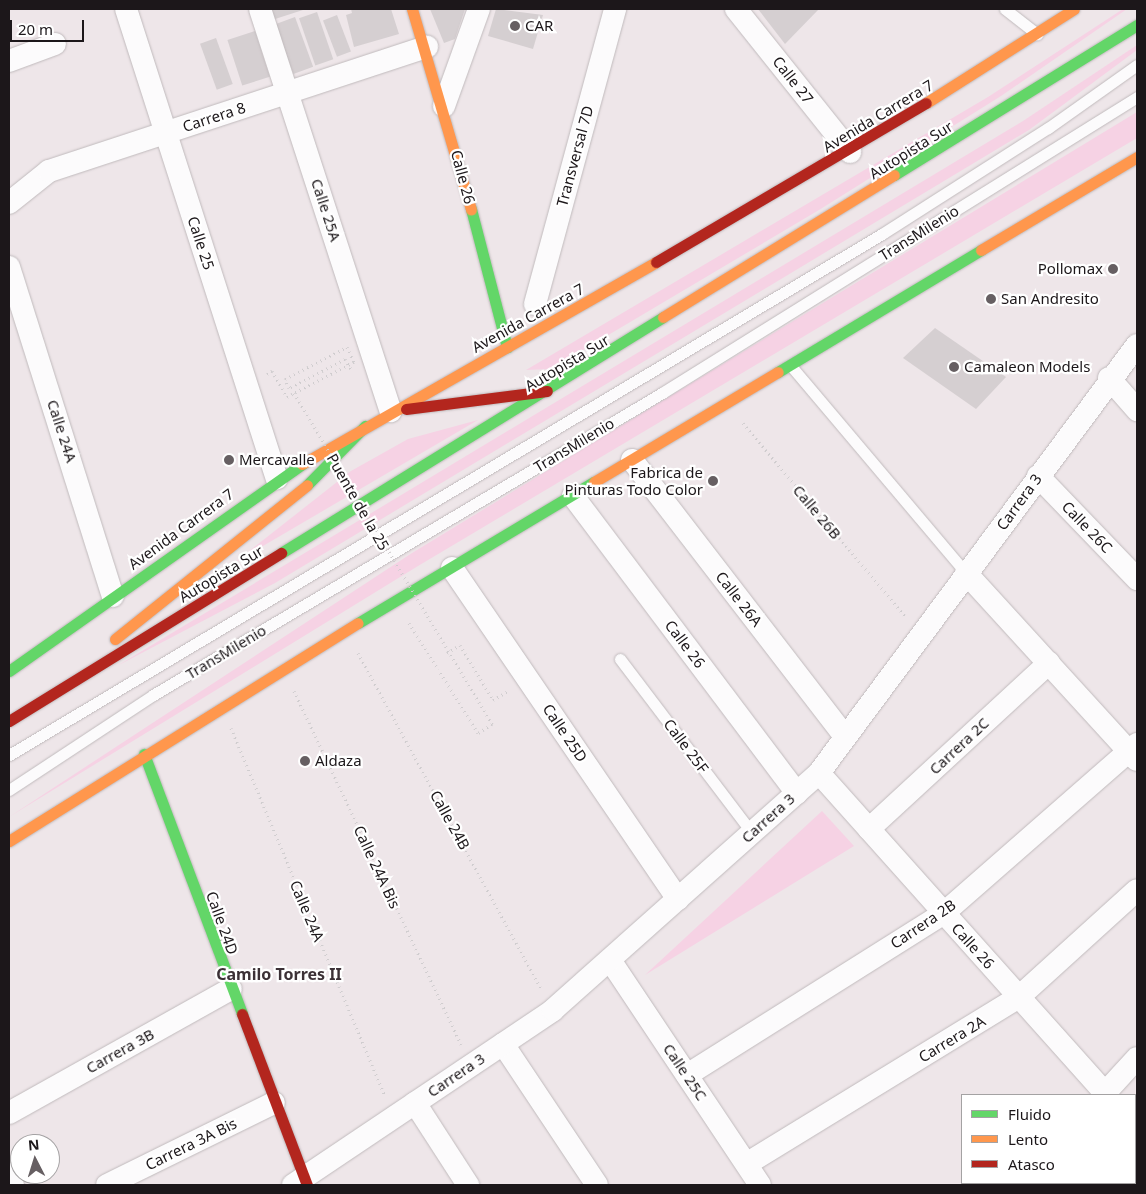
<!DOCTYPE html>
<style>
body{margin:0}
#map{position:relative;width:1146px;height:1194px;overflow:hidden;background:#eee6e9;font-family:"Noto Sans",sans-serif}
div>[style]{position:absolute}
.green>*{inset:0;background:#f6d2e4}
.building>*{inset:0;background:#d5cfd1;transform-origin:0 0}
.path>*{height:3px;margin-top:-1.5px;transform-origin:0;background:repeating-linear-gradient(90deg,#d0cdcf 0 1px,transparent 0 5px)}
.roads{filter:drop-shadow(0 0 1px #c0babc) drop-shadow(0 0 1px #c0babc)}
.lane>*{height:11px;margin:-5.5px;padding:0 5.5px;transform-origin:5.5px;border-radius:5.5px;background:#fcfbfc}
.street>*{height:22px;margin:-11px;padding:0 11px;transform-origin:11px;border-radius:11px;background:#fcfbfc}
.fast>*{height:11px;margin:-5.5px;padding:0 5.5px;transform-origin:5.5px;border-radius:5.5px;background:#63d668}
.slow>*{height:11px;margin:-5.5px;padding:0 5.5px;transform-origin:5.5px;border-radius:5.5px;background:#ff974d}
.jam>*{height:11px;margin:-5.5px;padding:0 5.5px;transform-origin:5.5px;border-radius:5.5px;background:#b3261e}
.path-bridge>*{height:3px;margin-top:-1.5px;transform-origin:0;background:repeating-linear-gradient(90deg,#d0cdcf 0 1px,transparent 0 5px)}
.dots>*{width:14px;height:14px;translate:-50% -50%;box-sizing:border-box;border:2px solid #fff;border-radius:50%}
span{translate:-50% -50%;white-space:nowrap;text-align:center;line-height:1.15;-webkit-text-stroke:4.5px #fff;paint-order:stroke}
.poi-label{font-size:15px;color:#1c171a}
.left{translate:0 -50%;text-align:left}
.right{translate:-100% -50%;text-align:right}
.street-label{font-size:15px;color:#1c171a}
.neighbourhood-label{font-size:16px;color:#3c3136;font-weight:700}
.frame{position:absolute;inset:0;border:10px solid #1c171a;pointer-events:none}
.legend{position:absolute;left:961px;top:1094px;width:175px;height:90px;box-sizing:border-box;background:#fff;border:1px solid #a4a2a3;margin:0;padding:6px 9px;list-style:none;font-size:15px;color:#1c171a}
.legend li{display:flex;align-items:center;gap:10px;height:25px}
.legend b{width:25px;border:1px solid #a4a2a3}
.north{position:absolute;left:10px;top:1134px;width:50px;height:50px;box-sizing:border-box;background:#fff;border:1px solid #a4a2a3;border-radius:50%;rotate:355deg;font-size:14px;font-weight:700;line-height:20px;text-align:center;color:#1c171a}
.north::after{content:'';display:block;margin:auto;width:18px;height:22px;background:#665f62;clip-path:polygon(50% 0,100% 100%,50% 72%,0 100%)}
.scale{position:absolute;left:10px;top:20px;width:74px;height:22px;box-sizing:border-box;border:2px solid #1c171a;border-top:0;padding-left:6px;font-size:15px;line-height:18px;white-space:nowrap;color:#1c171a;-webkit-text-stroke:4px #fff;paint-order:stroke}
</style>
<div id="map">
<div class="green">
<i style="clip-path:polygon(1123px 9px,1127px 9px,1001px 96px,819px 210px,551px 369px,526px 370px,988px 97px)"></i>
<i style="clip-path:polygon(1137px 45px,1137px 50px,1029px 130px,275px 583px,117px 666px,1023px 121px)"></i>
<i style="clip-path:polygon(1137px 112px,1137px 138px,418px 566px,9px 817px,412px 553px)"></i>
<i style="clip-path:polygon(478px 420px,234px 563px,351px 471px,408px 439px)"></i>
<i style="clip-path:polygon(822px 811px,854px 846px,645px 975px)"></i>
</div>
<div class="building">
<i style="clip-path:polygon(268px 9px,306px 9px,272px 20px)"></i>
<i style="clip-path:polygon(351px 9px,391px 9px,399px 34px,354px 47px,346px 15px,352px 13px)"></i>
<i style="clip-path:polygon(430px 9px,465px 9px,455px 39px,444px 43px)"></i>
<i style="clip-path:polygon(496px 9px,543px 15px,533px 49px,488px 36px)"></i>
<i style="clip-path:polygon(758px 9px,819px 9px,785px 44px)"></i>
<i style="left:317px;top:12px;width:50px;height:19px;rotate:71deg"></i>
<i style="left:337px;top:15px;width:39px;height:15px;rotate:69deg"></i>
<i style="left:295px;top:17px;width:53px;height:21px;rotate:70deg"></i>
<i style="left:255px;top:31px;width:48px;height:29px;rotate:72deg"></i>
<i style="left:216px;top:38px;width:49px;height:17px;rotate:70deg"></i>
<i style="clip-path:polygon(935px 328px,1006px 377px,976px 409px,903px 358px)"></i>
</div>
<div class="path">
<i style="left:345px;top:359px;width:12px;rotate:59deg"></i>
<i style="left:267px;top:374px;width:6px;rotate:-31deg"></i>
<i style="left:272px;top:371px;width:30px;rotate:60deg"></i>
<i style="left:287px;top:397px;width:8px;rotate:-30deg"></i>
<i style="left:743px;top:423px;width:253px;rotate:50deg"></i>
<i style="left:409px;top:623px;width:54px;rotate:57.8deg"></i>
<i style="left:358px;top:653px;width:384px;rotate:61.4deg"></i>
<i style="left:447px;top:653px;width:15px;rotate:-32deg"></i>
<i style="left:460px;top:645px;width:64px;rotate:59deg"></i>
<i style="left:493px;top:700px;width:17px;rotate:-31deg"></i>
<i style="left:294px;top:691px;width:391px;rotate:64.7deg"></i>
<i style="left:231px;top:728px;width:399px;rotate:67.3deg"></i>
</div>
<div class="roads">
<div class="lane">
<i style="left:1005px;top:9px;width:41px;rotate:38deg"></i>
<i style="left:791px;top:366px;width:271px;rotate:49.8deg"></i>
<i style="left:620px;top:659px;width:218px;rotate:52.8deg"></i>
<i style="left:9px;top:755px;width:1017px;rotate:-30.83deg"></i>
<i style="left:882px;top:234px;width:197px;rotate:-32.6deg"></i>
<i style="left:1048px;top:128px;width:109px;rotate:-35.3deg"></i>
<i style="left:9px;top:790px;width:173px;rotate:-33.4deg"></i>
<i style="left:153px;top:695px;width:592px;rotate:-30.68deg"></i>
<i style="left:662px;top:393px;width:560px;rotate:-31.93deg"></i>
</div>
<div class="street">
<i style="left:126px;top:9px;width:493px;rotate:72.2deg"></i>
<i style="left:260px;top:9px;width:423px;rotate:72deg"></i>
<i style="left:736px;top:9px;width:183px;rotate:51.4deg"></i>
<i style="left:9px;top:61px;width:49px;rotate:-20.3deg"></i>
<i style="left:444px;top:106px;width:103px;rotate:-70.2deg"></i>
<i style="left:9px;top:203px;width:51px;rotate:-38.7deg"></i>
<i style="left:49px;top:171px;width:398px;rotate:-18.2deg"></i>
<i style="left:9px;top:267px;width:345px;rotate:72.5deg"></i>
<i style="left:535px;top:304px;width:306px;rotate:-74.8deg"></i>
<i style="left:1109px;top:378px;width:43px;rotate:48.8deg"></i>
<i style="left:632px;top:460px;width:349px;rotate:52.4deg"></i>
<i style="left:1038px;top:476px;width:143px;rotate:46.1deg"></i>
<i style="left:573px;top:496px;width:372px;rotate:53deg"></i>
<i style="left:452px;top:568px;width:401px;rotate:55.7deg"></i>
<i style="left:966px;top:573px;width:253px;rotate:47.6deg"></i>
<i style="left:819px;top:773px;width:432px;rotate:48.2deg"></i>
<i style="left:869px;top:829px;width:245px;rotate:-42.7deg"></i>
<i style="left:610px;top:960px;width:270px;rotate:56.3deg"></i>
<i style="left:503px;top:1044px;width:169px;rotate:56.3deg"></i>
<i style="left:687px;top:1075px;width:304px;rotate:-32.2deg"></i>
<i style="left:944px;top:913px;width:257px;rotate:-41.2deg"></i>
<i style="left:1105px;top:1093px;width:47px;rotate:-47.6deg"></i>
<i style="left:415px;top:1103px;width:98px;rotate:57.1deg"></i>
<i style="left:9px;top:1113px;width:254px;rotate:-29.2deg"></i>
<i style="left:1135px;top:1126px;width:4px;rotate:56deg"></i>
<i style="left:748px;top:1163px;width:318px;rotate:-31.5deg"></i>
<i style="left:1019px;top:997px;width:159px;rotate:-42.2deg"></i>
<i style="left:9px;top:1174px;width:12px;rotate:70deg"></i>
<i style="left:1050px;top:1183px;width:3px;rotate:45deg"></i>
<i style="left:107px;top:1185px;width:186px;rotate:-26.2deg"></i>
<i style="left:293px;top:1185px;width:313px;rotate:-33.9deg"></i>
<i style="left:553px;top:1010px;width:356px;rotate:-41.7deg"></i>
<i style="left:819px;top:773px;width:533px;rotate:-53.39deg"></i>
<i style="left:977px;top:1185px;width:4px;rotate:-27deg"></i>
</div>
<div class="fast">
<i style="left:894px;top:175px;width:286px;rotate:-31.7deg"></i>
<i style="left:471px;top:209px;width:143px;rotate:75.4deg"></i>
<i style="left:778px;top:372px;width:237px;rotate:-31deg"></i>
<i style="left:307px;top:485px;width:83px;rotate:-45.5deg"></i>
<i style="left:281px;top:553px;width:449px;rotate:-31.7deg"></i>
<i style="left:358px;top:623px;width:275px;rotate:-30.9deg"></i>
<i style="left:9px;top:671px;width:359px;rotate:-35.2deg"></i>
<i style="left:144px;top:754px;width:278px;rotate:69.3deg"></i>
</div>
<div class="slow">
<i style="left:412px;top:9px;width:209px;rotate:73.6deg"></i>
<i style="left:926px;top:103px;width:175px;rotate:-32.4deg"></i>
<i style="left:981px;top:250px;width:182px;rotate:-30.8deg"></i>
<i style="left:663px;top:317px;width:271px;rotate:-31.6deg"></i>
<i style="left:302px;top:464px;width:408px;rotate:-29.7deg"></i>
<i style="left:594px;top:482px;width:214px;rotate:-30.9deg"></i>
<i style="left:115px;top:639px;width:246px;rotate:-38.7deg"></i>
<i style="left:9px;top:841px;width:411px;rotate:-32deg"></i>
</div>
<div class="jam">
<i style="left:656px;top:262px;width:313px;rotate:-30.5deg"></i>
<i style="left:406px;top:409px;width:142px;rotate:-7.3deg"></i>
<i style="left:9px;top:721px;width:320px;rotate:-31.7deg"></i>
<i style="left:242px;top:1014px;width:183px;rotate:69.2deg"></i>
</div>
</div>
<div class="path-bridge">
<i style="left:345px;top:359px;width:63px;rotate:152.6deg"></i>
<i style="left:289px;top:388px;width:10px;rotate:-114deg"></i>
<i style="left:285px;top:379px;width:70px;rotate:-27.3deg"></i>
<i style="left:347px;top:347px;width:17px;rotate:65deg"></i>
<i style="left:354px;top:362px;width:68px;rotate:152.7deg"></i>
<i style="left:294px;top:393px;width:386px;rotate:59.1deg"></i>
<i style="left:492px;top:724px;width:17px;rotate:147deg"></i>
<i style="left:478px;top:733px;width:75px;rotate:-122deg"></i>
</div>
<div class="dots">
<i style="left:515px;top:26px;background:#665f62"></i>
<i style="left:1113px;top:269px;background:#665f62"></i>
<i style="left:991px;top:299px;background:#665f62"></i>
<i style="left:954px;top:367px;background:#665f62"></i>
<i style="left:229px;top:460px;background:#665f62"></i>
<i style="left:713px;top:481px;background:#665f62"></i>
<i style="left:305px;top:761px;background:#665f62"></i>
</div>
<div class="poi-label">
<span class="left" style="left:525px;top:26px">CAR</span>
<span class="right" style="left:1103px;top:269px">Pollomax</span>
<span class="left" style="left:1001px;top:299px">San Andresito</span>
<span class="left" style="left:964px;top:367px">Camaleon Models</span>
<span class="left" style="left:239px;top:460px">Mercavalle</span>
<span class="right" style="left:703px;top:481px">Fabrica de<br>Pinturas Todo Color</span>
<span class="left" style="left:315px;top:761px">Aldaza</span>
</div>
<div class="street-label">
<span style="left:793px;top:80px;rotate:52deg">Calle 27</span>
<span style="left:878px;top:116px;rotate:-31deg">Avenida Carrera 7</span>
<span style="left:214px;top:117px;rotate:-18deg">Carrera 8</span>
<span style="left:911px;top:150px;rotate:-32deg">Autopista Sur</span>
<span style="left:575px;top:156px;rotate:-75deg">Transversal 7D</span>
<span style="left:463px;top:177px;rotate:75deg">Calle 26</span>
<span style="left:326px;top:210px;rotate:72deg">Calle 25A</span>
<span style="left:919px;top:233px;rotate:-32deg">TransMilenio</span>
<span style="left:201px;top:243px;rotate:72deg">Calle 25</span>
<span style="left:528px;top:318px;rotate:-29deg">Avenida Carrera 7</span>
<span style="left:567px;top:363px;rotate:-31deg">Autopista Sur</span>
<span style="left:62px;top:431px;rotate:72deg">Calle 24A</span>
<span style="left:574px;top:445px;rotate:-31deg">TransMilenio</span>
<span style="left:358px;top:502px;rotate:60deg">Puente de la 25</span>
<span style="left:1019px;top:502px;rotate:-54deg">Carrera 3</span>
<span style="left:817px;top:512px;rotate:50deg">Calle 26B</span>
<span style="left:1087px;top:527px;rotate:46deg">Calle 26C</span>
<span style="left:181px;top:529px;rotate:-36deg">Avenida Carrera 7</span>
<span style="left:221px;top:574px;rotate:-31deg">Autopista Sur</span>
<span style="left:739px;top:599px;rotate:52deg">Calle 26A</span>
<span style="left:685px;top:644px;rotate:53deg">Calle 26</span>
<span style="left:226px;top:652px;rotate:-31deg">TransMilenio</span>
<span style="left:565px;top:733px;rotate:56deg">Calle 25D</span>
<span style="left:686px;top:746px;rotate:53deg">Calle 25F</span>
<span style="left:959px;top:746px;rotate:-43deg">Carrera 2C</span>
<span style="left:768px;top:818px;rotate:-42deg">Carrera 3</span>
<span style="left:450px;top:820px;rotate:61deg">Calle 24B</span>
<span style="left:377px;top:867px;rotate:65deg">Calle 24A Bis</span>
<span style="left:307px;top:911px;rotate:67deg">Calle 24A</span>
<span style="left:222px;top:923px;rotate:70deg">Calle 24D</span>
<span style="left:923px;top:924px;rotate:-34deg">Carrera 2B</span>
<span style="left:973px;top:946px;rotate:48deg">Calle 26</span>
<span style="left:952px;top:1039px;rotate:-31deg">Carrera 2A</span>
<span style="left:120px;top:1051px;rotate:-29deg">Carrera 3B</span>
<span style="left:685px;top:1072px;rotate:56deg">Calle 25C</span>
<span style="left:456px;top:1075px;rotate:-34deg">Carrera 3</span>
<span style="left:191px;top:1144px;rotate:-26deg">Carrera 3A Bis</span>
</div>
<div class="neighbourhood-label">
<span style="left:279px;top:974px">Camilo Torres II</span>
</div>
<div class="frame"></div>
<ul class="legend">
<li><b style="height:6px;background:#63d668"></b>Fluido</li>
<li><b style="height:6px;background:#ff974d"></b>Lento</li>
<li><b style="height:6px;background:#b3261e"></b>Atasco</li>
</ul>
<div class="north">N</div>
<div class="scale">20 m</div>
</div>
